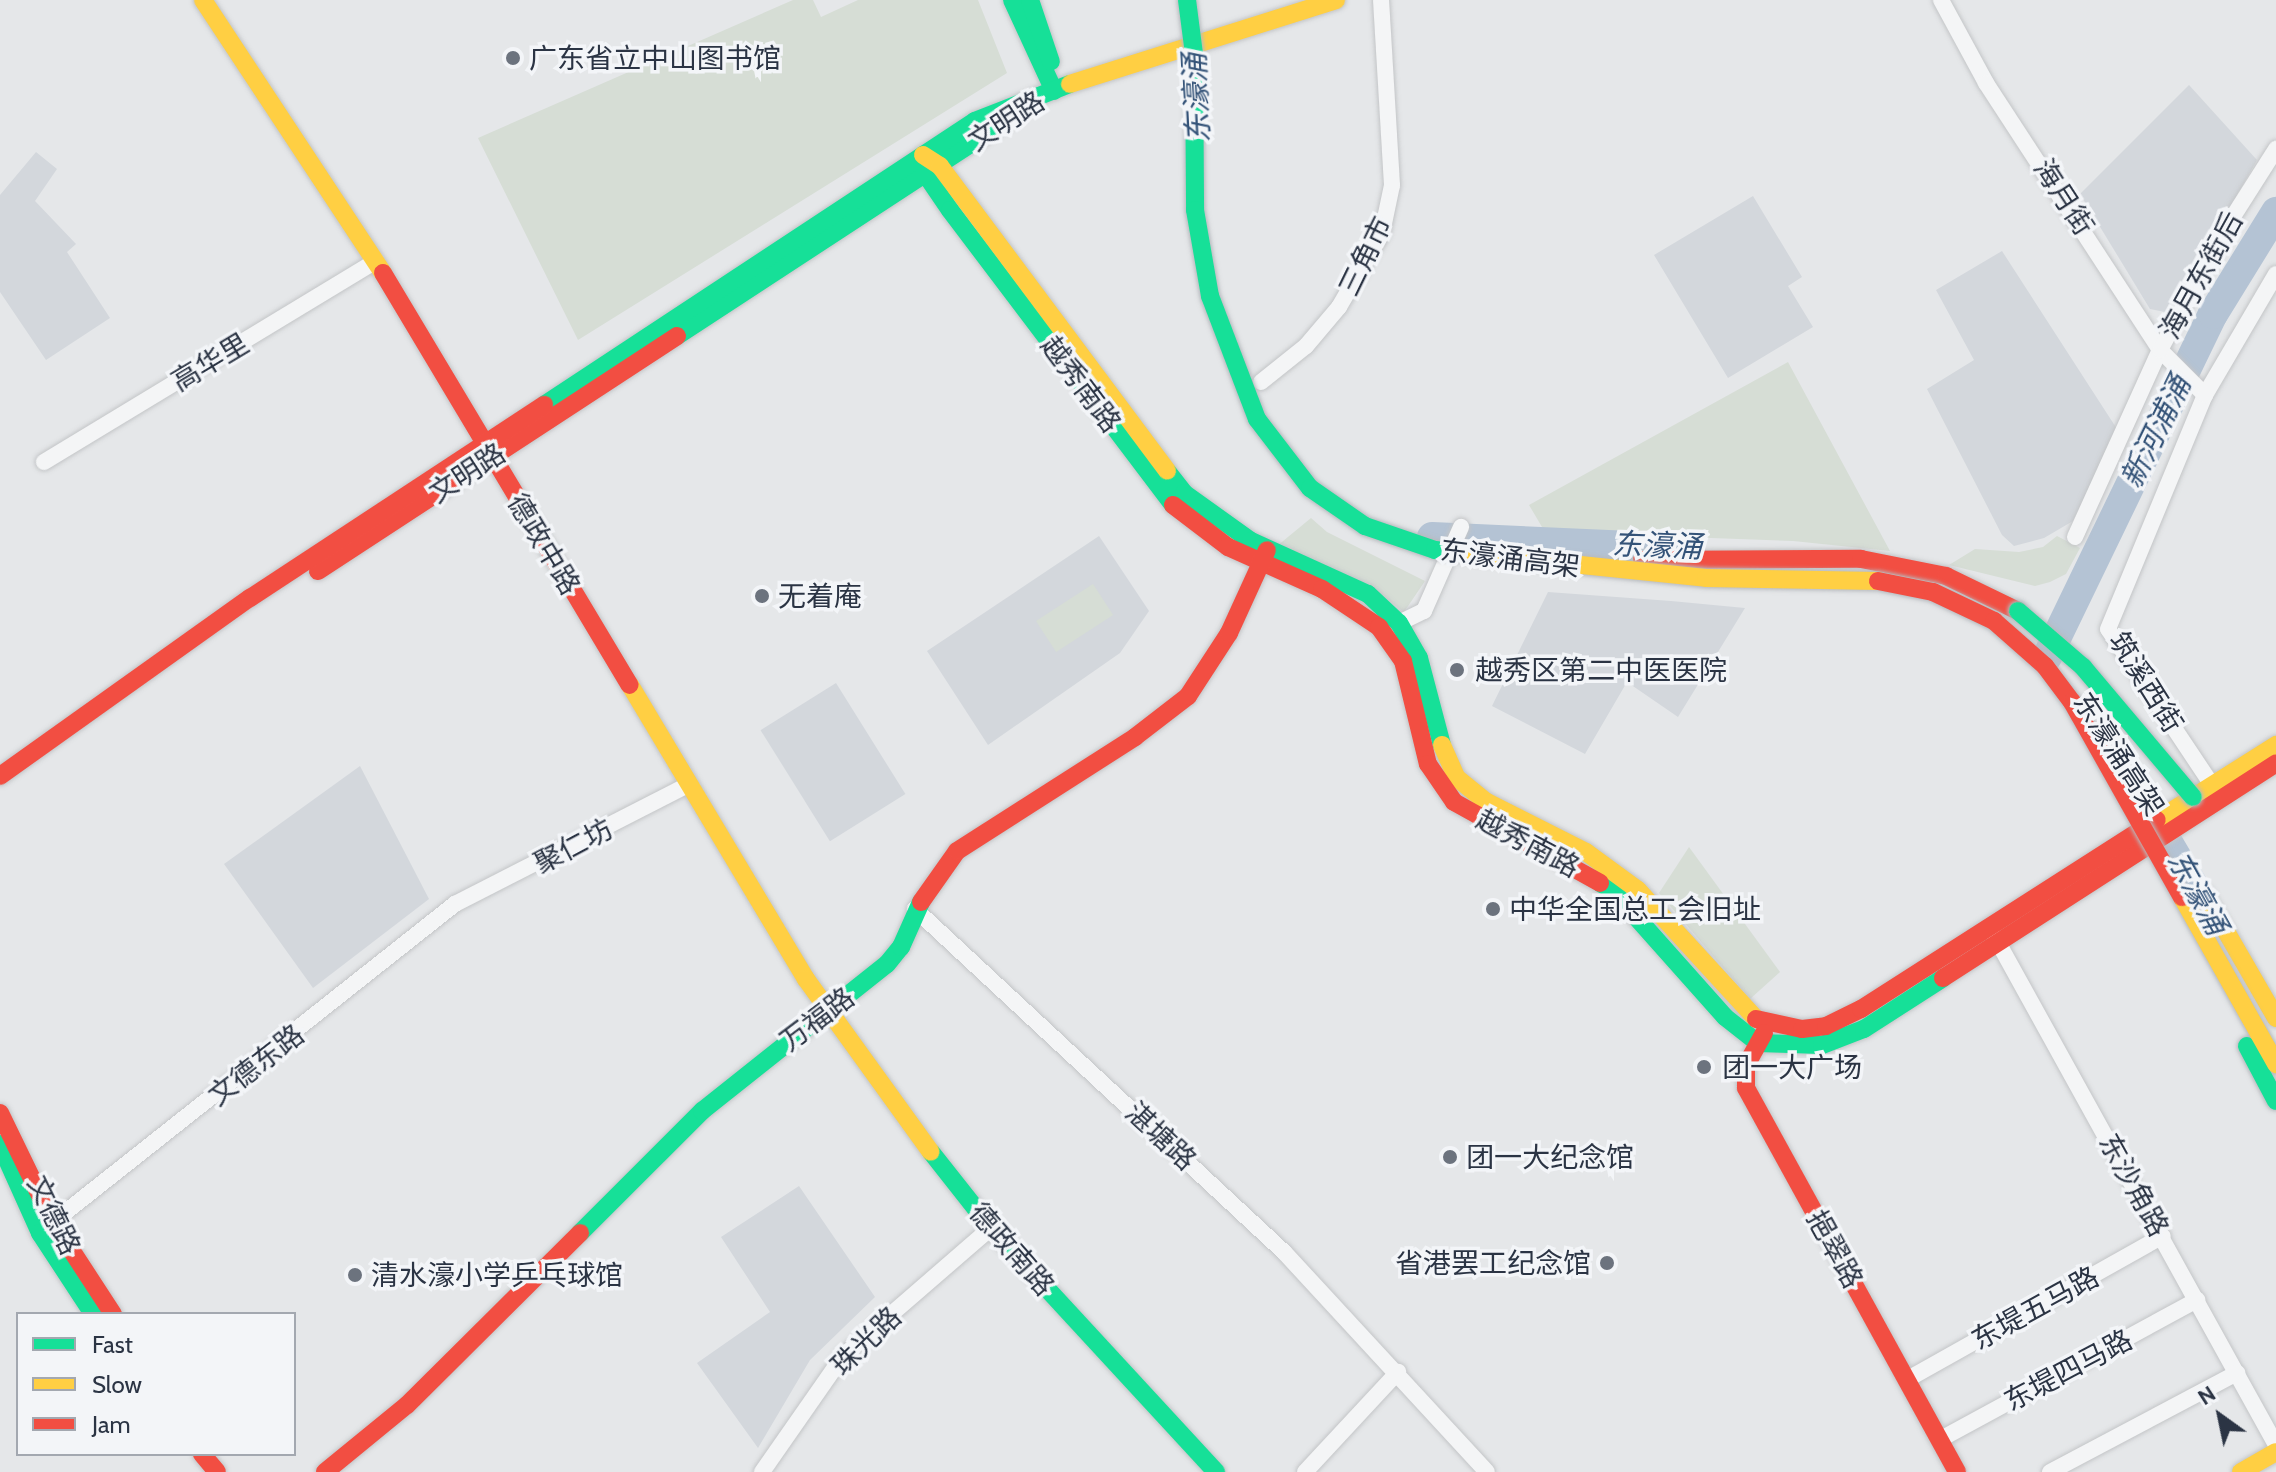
<!DOCTYPE html>
<meta charset="utf-8">
<style>
body{margin:0}
#map{position:relative;width:2276px;height:1472px;overflow:hidden;background:#e5e7e9;font-family:Cabin,"Noto Sans SC",sans-serif}
div>[style]{position:absolute}
.built>*{inset:0;background:#d3d7dc;transform-origin:0 0}
.green>*{inset:0;background:#d6ddd5;transform-origin:0 0}
.river>*{height:30px;margin:-15px;padding:0 15px;transform-origin:15px;border-radius:15px;background:#b4c3d4}
.roads{filter:drop-shadow(0 0 2px #c3c5c7) drop-shadow(0 0 2px #c3c5c7)}
.street>*{height:16px;margin:-8px;padding:0 8px;transform-origin:8px;border-radius:8px;background:#f4f5f6}
.fast>*{height:18px;margin:-9px;padding:0 9px;transform-origin:9px;border-radius:9px;background:#16e098}
.slow>*{height:18px;margin:-9px;padding:0 9px;transform-origin:9px;border-radius:9px;background:#ffcf43}
.jam>*{height:18px;margin:-9px;padding:0 9px;transform-origin:9px;border-radius:9px;background:#f24e42}
.bridges{filter:drop-shadow(0 0 2px #b7babe) drop-shadow(0 0 2px #b7babe)}
.fast-bridge>*{height:18px;margin:-9px;padding:0 9px;transform-origin:9px;border-radius:9px;background:#16e098}
.slow-bridge>*{height:18px;margin:-9px;padding:0 9px;transform-origin:9px;border-radius:9px;background:#ffcf43}
.jam-bridge>*{height:18px;margin:-9px;padding:0 9px;transform-origin:9px;border-radius:9px;background:#f24e42}
.dots>*{width:22px;height:22px;translate:-50% -50%;box-sizing:border-box;border:4px solid #f3f5f8;border-radius:50%}
span{translate:-50% -50%;white-space:nowrap;text-align:center;line-height:1.15;-webkit-text-stroke:7px #f3f5f8;paint-order:stroke}
.poi-label{font-size:28px;color:#2b3444}
.left{translate:0 -50%;text-align:left}
.right{translate:-100% -50%;text-align:right}
.street-label{font-size:28px;color:#2b3444}
.water-label{font-size:30px;color:#345378;font-style:italic}
.legend{position:absolute;left:16px;top:1312px;width:280px;height:144px;box-sizing:border-box;background:#f3f5f8;border:2px solid #a3a8b0;margin:0;padding:10px 14px;list-style:none;font-size:24px;color:#2b3444}
.legend li{display:flex;align-items:center;gap:16px;height:40px}
.legend b{width:40px;border:2px solid #a3a8b0}
.north{position:absolute;left:2180px;top:1376px;width:80px;height:80px;-webkit-text-stroke:6px #f3f5f8;paint-order:stroke;rotate:327deg;font-size:22px;font-weight:700;line-height:32px;text-align:center;color:#2b3444}
.north::after{content:'';display:block;margin:auto;width:28px;height:36px;background:#2b3444;clip-path:polygon(50% 0,100% 100%,50% 72%,0 100%)}
</style>
<div id="map">
<div class="built">
<i style="clip-path:polygon(2189px 85px,2257px 160px,2170px 313px,2150px 309px,2080px 194px)"></i>
<i style="clip-path:polygon(36px 152px,57px 169px,35px 201px,76px 244px,67px 252px,110px 318px,46px 360px,0 292px,0 195px)"></i>
<i style="clip-path:polygon(1753px 196px,1802px 277px,1788px 286px,1813px 327px,1728px 378px,1654px 255px)"></i>
<i style="clip-path:polygon(2002px 251px,2117px 429px,2073px 521px,2044px 538px,2014px 546px,2002px 535px,1927px 389px,1974px 360px,1936px 290px)"></i>
<i style="clip-path:polygon(1099px 536px,1149px 611px,1120px 653px,988px 745px,927px 651px)"></i>
<i style="clip-path:polygon(1548px 592px,1671px 601px,1745px 608px,1678px 717px,1627px 682px,1585px 754px,1492px 706px)"></i>
<i style="left:836px;top:683px;width:131px;height:89px;rotate:58deg"></i>
<i style="clip-path:polygon(360px 766px,429px 899px,313px 988px,224px 864px)"></i>
<i style="clip-path:polygon(799px 1186px,875px 1297px,810px 1360px,758px 1448px,697px 1363px,770px 1312px,721px 1237px)"></i>
</div>
<div class="green">
<i style="clip-path:polygon(793px 0,813px 0,821px 17px,858px 0,978px 0,1007px 73px,578px 340px,478px 138px)"></i>
<i style="clip-path:polygon(1788px 362px,1890px 551px,1793px 541px,1545px 532px,1529px 505px)"></i>
<i style="clip-path:polygon(1311px 518px,1327px 532px,1425px 581px,1404px 612px,1368px 584px,1277px 546px)"></i>
<i style="clip-path:polygon(2057px 536px,2080px 548px,2066px 574px,2050px 582px,2035px 586px,1949px 565px,1975px 549px,2019px 552px,2043px 547px)"></i>
<i style="left:1093px;top:584px;width:37px;height:68px;rotate:57deg"></i>
<i style="clip-path:polygon(1689px 847px,1780px 972px,1750px 999px,1659px 893px)"></i>
</div>
<div class="river">
<i style="left:1432px;top:537px;width:244px;rotate:2.6deg"></i>
<i style="left:2047px;top:657px;width:381px;rotate:-64.2deg"></i>
<i style="left:2213px;top:314px;width:120px;rotate:-58.3deg"></i>
<i style="left:2150px;top:812px;width:124px;rotate:59.5deg"></i>
</div>
<div class="roads">
<div class="street">
<i style="left:1941px;top:0;width:94px;rotate:61.5deg"></i>
<i style="left:1986px;top:83px;width:319px;rotate:56.9deg"></i>
<i style="left:2160px;top:350px;width:64px;rotate:45deg"></i>
<i style="left:1261px;top:382px;width:58px;rotate:-38.7deg"></i>
<i style="left:1306px;top:346px;width:51px;rotate:-49.8deg"></i>
<i style="left:1339px;top:307px;width:86px;rotate:-59.8deg"></i>
<i style="left:1382px;top:233px;width:49px;rotate:-78.2deg"></i>
<i style="left:1392px;top:185px;width:185px;rotate:-93.4deg"></i>
<i style="left:44px;top:462px;width:388px;rotate:-31.2deg"></i>
<i style="left:2075px;top:537px;width:205px;rotate:-65.6deg"></i>
<i style="left:2160px;top:350px;width:145px;rotate:-61.5deg"></i>
<i style="left:2229px;top:223px;width:88px;rotate:-57.6deg"></i>
<i style="left:1399px;top:623px;width:28px;rotate:-26deg"></i>
<i style="left:1424px;top:611px;width:92px;rotate:-66.2deg"></i>
<i style="left:2212px;top:785px;width:187px;rotate:-123.7deg"></i>
<i style="left:2108px;top:629px;width:253px;rotate:-67.5deg"></i>
<i style="left:2205px;top:395px;width:140px;rotate:-59.6deg"></i>
<i style="left:915px;top:909px;width:504px;rotate:42.91deg"></i>
<i style="left:1284px;top:1252px;width:299px;rotate:47.3deg"></i>
<i style="left:1994px;top:935px;width:583px;rotate:61.06deg"></i>
<i style="left:53px;top:1222px;width:513px;rotate:-38.35deg"></i>
<i style="left:455px;top:904px;width:263px;rotate:-27.1deg"></i>
<i style="left:1908px;top:1379px;width:292px;rotate:-29.3deg"></i>
<i style="left:1939px;top:1440px;width:294px;rotate:-28.5deg"></i>
<i style="left:762px;top:1472px;width:141px;rotate:-55.1deg"></i>
<i style="left:843px;top:1356px;width:196px;rotate:-40.9deg"></i>
<i style="left:1305px;top:1472px;width:137px;rotate:-47.1deg"></i>
<i style="left:2050px;top:1472px;width:212px;rotate:-27.9deg"></i>
</div>
<div class="fast">
<i style="left:1012px;top:0;width:100px;rotate:65.2deg"></i>
<i style="left:1030px;top:0;width:65px;rotate:71.3deg"></i>
<i style="left:923px;top:155px;width:20px;rotate:81deg"></i>
<i style="left:926px;top:175px;width:42px;rotate:55.6deg"></i>
<i style="left:950px;top:210px;width:370px;rotate:52.9deg"></i>
<i style="left:677px;top:336px;width:407px;rotate:-33.2deg"></i>
<i style="left:544px;top:405px;width:516px;rotate:-33.38deg"></i>
<i style="left:975px;top:121px;width:102px;rotate:-21.3deg"></i>
<i style="left:1167px;top:471px;width:28px;rotate:52deg"></i>
<i style="left:1184px;top:493px;width:82px;rotate:35.6deg"></i>
<i style="left:1251px;top:541px;width:128px;rotate:24.4deg"></i>
<i style="left:1368px;top:594px;width:42px;rotate:43.1deg"></i>
<i style="left:1399px;top:623px;width:40px;rotate:60.3deg"></i>
<i style="left:1419px;top:658px;width:90px;rotate:75.2deg"></i>
<i style="left:1600px;top:883px;width:14px;rotate:30deg"></i>
<i style="left:1612px;top:890px;width:170px;rotate:48.3deg"></i>
<i style="left:1725px;top:1017px;width:42px;rotate:38.2deg"></i>
<i style="left:1758px;top:1043px;width:64px;rotate:1.8deg"></i>
<i style="left:1822px;top:1045px;width:45px;rotate:-20.9deg"></i>
<i style="left:1864px;top:1029px;width:94px;rotate:-32.8deg"></i>
<i style="left:0;top:1144px;width:98px;rotate:65.8deg"></i>
<i style="left:40px;top:1233px;width:97px;rotate:56.8deg"></i>
<i style="left:931px;top:1152px;width:97px;rotate:51.7deg"></i>
<i style="left:991px;top:1228px;width:332px;rotate:47.3deg"></i>
<i style="left:580px;top:1233px;width:173px;rotate:-45deg"></i>
<i style="left:702px;top:1111px;width:236px;rotate:-38.5deg"></i>
<i style="left:887px;top:964px;width:22px;rotate:-51deg"></i>
<i style="left:901px;top:947px;width:49px;rotate:-66deg"></i>
</div>
<div class="slow">
<i style="left:203px;top:0;width:327px;rotate:56.6deg"></i>
<i style="left:1070px;top:84px;width:279px;rotate:-17.5deg"></i>
<i style="left:923px;top:155px;width:20px;rotate:33deg"></i>
<i style="left:940px;top:166px;width:380px;rotate:53.3deg"></i>
<i style="left:630px;top:685px;width:343px;rotate:59.1deg"></i>
<i style="left:806px;top:979px;width:213px;rotate:54.2deg"></i>
<i style="left:1442px;top:745px;width:36px;rotate:66deg"></i>
<i style="left:1457px;top:778px;width:38px;rotate:39deg"></i>
<i style="left:1487px;top:802px;width:111px;rotate:26.8deg"></i>
<i style="left:1586px;top:852px;width:64px;rotate:36.2deg"></i>
<i style="left:1638px;top:890px;width:175px;rotate:47.5deg"></i>
<i style="left:2157px;top:820px;width:141px;rotate:-32.2deg"></i>
<i style="left:2205px;top:895px;width:142px;rotate:60deg"></i>
<i style="left:2241px;top:1472px;width:40px;rotate:-29.7deg"></i>
</div>
<div class="jam">
<i style="left:383px;top:273px;width:480px;rotate:59.1deg"></i>
<i style="left:1173px;top:505px;width:69px;rotate:37.4deg"></i>
<i style="left:1228px;top:547px;width:103px;rotate:24.1deg"></i>
<i style="left:1322px;top:589px;width:69px;rotate:33.7deg"></i>
<i style="left:1379px;top:627px;width:42px;rotate:54.8deg"></i>
<i style="left:1403px;top:661px;width:106px;rotate:76.4deg"></i>
<i style="left:1428px;top:764px;width:46px;rotate:55.6deg"></i>
<i style="left:1454px;top:802px;width:167px;rotate:29deg"></i>
<i style="left:1642px;top:560px;width:219px;rotate:-0.3deg"></i>
<i style="left:1861px;top:559px;width:87px;rotate:11.3deg"></i>
<i style="left:1946px;top:576px;width:80px;rotate:25.9deg"></i>
<i style="left:318px;top:571px;width:429px;rotate:-33.2deg"></i>
<i style="left:0;top:776px;width:307px;rotate:-35.5deg"></i>
<i style="left:250px;top:598px;width:352px;rotate:-33.3deg"></i>
<i style="left:921px;top:902px;width:62px;rotate:-54.8deg"></i>
<i style="left:957px;top:851px;width:211px;rotate:-32.6deg"></i>
<i style="left:1135px;top:737px;width:67px;rotate:-37.7deg"></i>
<i style="left:1188px;top:696px;width:75px;rotate:-56.9deg"></i>
<i style="left:1229px;top:633px;width:91px;rotate:-65.4deg"></i>
<i style="left:1943px;top:978px;width:396px;rotate:-32.8deg"></i>
<i style="left:1756px;top:1019px;width:47px;rotate:12.3deg"></i>
<i style="left:1802px;top:1029px;width:24px;rotate:-7deg"></i>
<i style="left:1826px;top:1026px;width:39px;rotate:-26deg"></i>
<i style="left:1861px;top:1009px;width:351px;rotate:-32.6deg"></i>
<i style="left:1764px;top:1033px;width:37px;rotate:119deg"></i>
<i style="left:1746px;top:1065px;width:23px;rotate:90deg"></i>
<i style="left:1746px;top:1088px;width:438px;rotate:61.2deg"></i>
<i style="left:0;top:1113px;width:121px;rotate:64.1deg"></i>
<i style="left:53px;top:1222px;width:110px;rotate:56.9deg"></i>
<i style="left:202px;top:1454px;width:23px;rotate:50deg"></i>
<i style="left:325px;top:1472px;width:106px;rotate:-39.3deg"></i>
<i style="left:407px;top:1405px;width:244px;rotate:-44.8deg"></i>
</div>
</div>
<div class="bridges">
<div class="fast-bridge">
<i style="left:1187px;top:0;width:54px;rotate:82.6deg"></i>
<i style="left:1194px;top:54px;width:156px;rotate:89.6deg"></i>
<i style="left:1195px;top:210px;width:87px;rotate:80.1deg"></i>
<i style="left:1210px;top:296px;width:132px;rotate:69.1deg"></i>
<i style="left:1257px;top:419px;width:87px;rotate:52.5deg"></i>
<i style="left:1310px;top:488px;width:67px;rotate:34.6deg"></i>
<i style="left:1365px;top:526px;width:74px;rotate:18.9deg"></i>
<i style="left:1435px;top:550px;width:30px;rotate:6deg"></i>
<i style="left:2018px;top:611px;width:86px;rotate:40.7deg"></i>
<i style="left:2083px;top:667px;width:170px;rotate:49.8deg"></i>
<i style="left:2247px;top:1046px;width:62px;rotate:62.2deg"></i>
</div>
<div class="slow-bridge">
<i style="left:1465px;top:553px;width:242px;rotate:5.9deg"></i>
<i style="left:1706px;top:578px;width:172px;rotate:1deg"></i>
<i style="left:2182px;top:897px;width:192px;rotate:60.6deg"></i>
</div>
<div class="jam-bridge">
<i style="left:1878px;top:581px;width:56px;rotate:11.3deg"></i>
<i style="left:1933px;top:592px;width:68px;rotate:25.4deg"></i>
<i style="left:1994px;top:621px;width:68px;rotate:41.4deg"></i>
<i style="left:2045px;top:666px;width:45px;rotate:53.1deg"></i>
<i style="left:2072px;top:702px;width:224px;rotate:60.6deg"></i>
</div>
</div>
<div class="dots">
<i style="left:513px;top:58px;background:#6c737e"></i>
<i style="left:762px;top:596px;background:#6c737e"></i>
<i style="left:1457px;top:670px;background:#6c737e"></i>
<i style="left:1493px;top:909px;background:#6c737e"></i>
<i style="left:1704px;top:1067px;background:#6c737e"></i>
<i style="left:1450px;top:1157px;background:#6c737e"></i>
<i style="left:1607px;top:1263px;background:#6c737e"></i>
<i style="left:355px;top:1275px;background:#6c737e"></i>
</div>
<div class="poi-label">
<span class="left" style="left:529px;top:58px">广东省立中山图书馆</span>
<span class="left" style="left:778px;top:596px">无着庵</span>
<span class="left" style="left:1475px;top:670px">越秀区第二中医医院</span>
<span class="left" style="left:1509px;top:909px">中华全国总工会旧址</span>
<span class="left" style="left:1722px;top:1067px">团一大广场</span>
<span class="left" style="left:1466px;top:1157px">团一大纪念馆</span>
<span class="right" style="left:1591px;top:1263px">省港罢工纪念馆</span>
<span class="left" style="left:371px;top:1275px">清水濠小学乒乓球馆</span>
</div>
<div class="street-label">
<span style="left:1006px;top:121px;rotate:-33deg">文明路</span>
<span style="left:2064px;top:197px;rotate:57deg">海月街</span>
<span style="left:1365px;top:256px;rotate:-64deg">三角市</span>
<span style="left:2201px;top:275px;rotate:-61deg">海月东街后</span>
<span style="left:210px;top:362px;rotate:-31deg">高华里</span>
<span style="left:1081px;top:384px;rotate:53deg">越秀南路</span>
<span style="left:467px;top:473px;rotate:-33deg">文明路</span>
<span style="left:544px;top:544px;rotate:59deg">德政中路</span>
<span style="left:1510px;top:558px;rotate:7deg">东濠涌高架</span>
<span style="left:2146px;top:682px;rotate:58deg">筑溪西街</span>
<span style="left:2119px;top:754px;rotate:57deg">东濠涌高架</span>
<span style="left:1528px;top:843px;rotate:28deg">越秀南路</span>
<span style="left:573px;top:846px;rotate:-28deg">聚仁坊</span>
<span style="left:817px;top:1019px;rotate:-37deg">万福路</span>
<span style="left:256px;top:1065px;rotate:-38deg">文德东路</span>
<span style="left:1161px;top:1136px;rotate:43deg">湛塘路</span>
<span style="left:2134px;top:1185px;rotate:61deg">东沙角路</span>
<span style="left:54px;top:1215px;rotate:64deg">文德路</span>
<span style="left:1012px;top:1249px;rotate:49deg">德政南路</span>
<span style="left:1835px;top:1249px;rotate:61deg">挹翠路</span>
<span style="left:2035px;top:1308px;rotate:-29deg">东堤五马路</span>
<span style="left:866px;top:1341px;rotate:-44deg">珠光路</span>
<span style="left:2068px;top:1370px;rotate:-28deg">东堤四马路</span>
</div>
<div class="water-label">
<span style="left:1197px;top:98px;rotate:-93deg">东濠涌</span>
<span style="left:2156px;top:432px;rotate:-64deg">新河浦涌</span>
<span style="left:1657px;top:546px;rotate:2deg">东濠涌</span>
<span style="left:2197px;top:893px;rotate:61deg">东濠涌</span>
</div>
<ul class="legend">
<li><b style="height:10px;background:#16e098"></b>Fast</li>
<li><b style="height:10px;background:#ffcf43"></b>Slow</li>
<li><b style="height:10px;background:#f24e42"></b>Jam</li>
</ul>
<div class="north">N</div>
</div>
